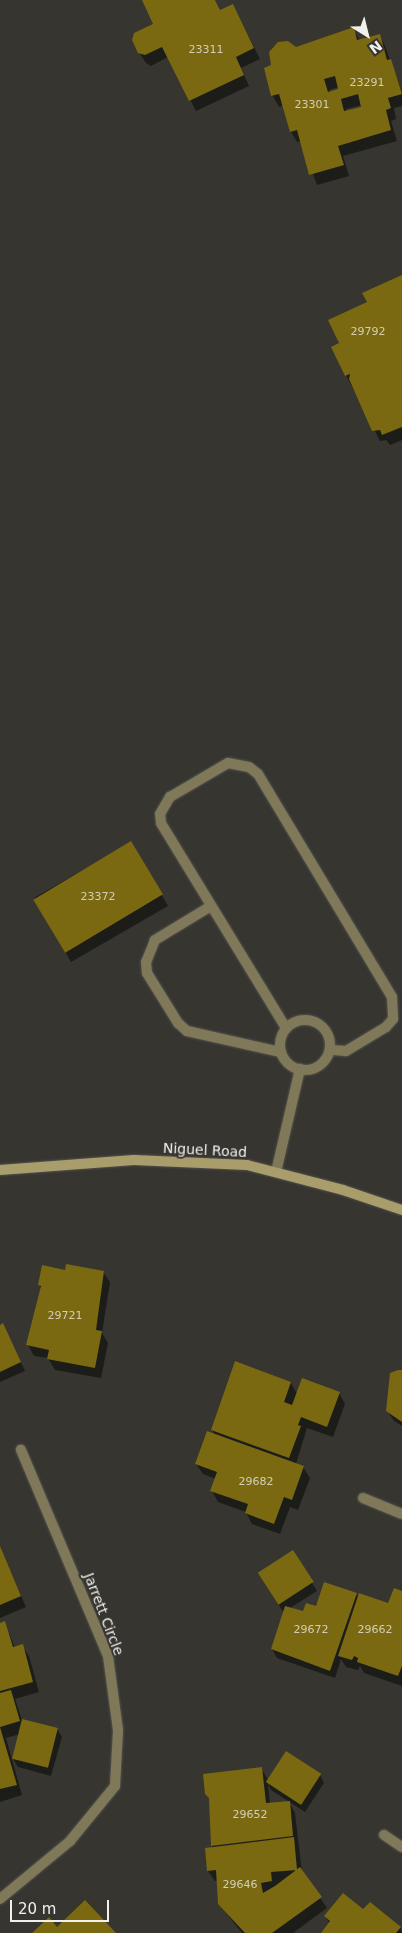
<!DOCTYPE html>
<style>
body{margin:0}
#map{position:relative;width:402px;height:1933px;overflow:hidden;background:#363530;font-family:"DejaVu Sans",sans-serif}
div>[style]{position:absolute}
.shadow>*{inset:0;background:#0007;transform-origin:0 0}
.building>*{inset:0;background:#7a6911;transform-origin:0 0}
.roads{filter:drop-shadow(0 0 1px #54534e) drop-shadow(0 0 1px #54534e)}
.service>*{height:10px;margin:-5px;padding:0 5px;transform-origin:5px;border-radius:5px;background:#7f7859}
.service>.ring{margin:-5px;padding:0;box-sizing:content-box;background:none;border:10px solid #7f7859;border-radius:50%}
.minor>*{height:10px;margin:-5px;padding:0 5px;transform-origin:5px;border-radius:5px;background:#7f7859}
.secondary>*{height:10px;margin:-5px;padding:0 5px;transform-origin:5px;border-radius:5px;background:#a99d6b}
span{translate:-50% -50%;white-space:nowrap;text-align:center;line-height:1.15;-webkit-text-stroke:4px #363530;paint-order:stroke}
.number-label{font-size:11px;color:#d3ceb6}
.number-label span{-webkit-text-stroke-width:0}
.street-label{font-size:14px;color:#f1f0ed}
.north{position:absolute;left:342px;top:10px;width:50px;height:50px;-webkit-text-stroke:4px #363530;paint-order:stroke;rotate:144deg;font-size:14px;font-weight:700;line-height:20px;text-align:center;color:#f1f0ed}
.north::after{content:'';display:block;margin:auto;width:18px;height:22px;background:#f1f0ed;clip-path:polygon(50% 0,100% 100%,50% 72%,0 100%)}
.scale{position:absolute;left:10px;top:1900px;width:99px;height:22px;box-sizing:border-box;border:2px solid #f1f0ed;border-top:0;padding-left:6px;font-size:15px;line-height:18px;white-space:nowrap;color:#f1f0ed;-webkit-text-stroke:4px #363530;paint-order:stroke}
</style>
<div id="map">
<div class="shadow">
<i style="clip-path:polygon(143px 0,215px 0,220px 11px,233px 5px,260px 59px,241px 68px,249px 86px,196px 111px,168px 57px,151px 66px,146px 63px,139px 52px,155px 25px)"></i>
<i style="clip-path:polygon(evenodd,353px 28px,360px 41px,379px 35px,385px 46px,402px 92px,402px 106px,394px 108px,396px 119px,391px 121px,397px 141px,343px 156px,349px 176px,317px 185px,301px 141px,297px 142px,291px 132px,284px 105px,279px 107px,273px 96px,265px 69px,273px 66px,270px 56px,272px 48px,283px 42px,295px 48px,353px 28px,339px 87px,340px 90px,330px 93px,329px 90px,339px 87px,353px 28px,362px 105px,362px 108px,347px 112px,346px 109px,362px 105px)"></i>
<i style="clip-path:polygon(402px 277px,402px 440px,390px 445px,386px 440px,380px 441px,346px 375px,340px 344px,368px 303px)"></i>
<i style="left:131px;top:842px;width:74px;height:112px;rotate:60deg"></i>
<i style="clip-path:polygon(66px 1271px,103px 1272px,110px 1282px,102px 1333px,108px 1343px,101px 1378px,55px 1370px,48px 1358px,34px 1356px,28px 1345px,41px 1288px,39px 1285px)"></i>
<i style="clip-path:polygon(0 1326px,7px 1333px,25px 1371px,0 1382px)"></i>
<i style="clip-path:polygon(402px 1371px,402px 1426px,394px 1421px,387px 1410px)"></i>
<i style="clip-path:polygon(291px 1383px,297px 1394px,339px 1393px,345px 1404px,333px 1437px,307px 1428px,296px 1464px,303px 1467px,310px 1478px,298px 1510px,290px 1507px,280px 1534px,252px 1524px,246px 1512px,218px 1502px,212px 1491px,216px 1479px,203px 1474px,196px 1464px,215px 1435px,212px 1430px)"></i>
<i style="clip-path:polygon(0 1548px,26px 1607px,0 1618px)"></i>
<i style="clip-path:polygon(293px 1552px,317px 1591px,290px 1608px,304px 1613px,356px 1594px,359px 1599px,389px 1604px,402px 1592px,402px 1686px,364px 1673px,360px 1666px,358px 1670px,346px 1667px,341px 1659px,335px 1678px,277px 1658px,272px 1649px,284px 1613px,264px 1582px)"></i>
<i style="clip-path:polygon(5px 1623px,15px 1648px,22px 1646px,29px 1656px,39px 1692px,15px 1699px,22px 1720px,57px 1729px,62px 1737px,51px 1776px,18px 1767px,13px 1759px,20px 1734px,6px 1738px,22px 1795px,0 1802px,0 1624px)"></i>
<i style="clip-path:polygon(261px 1768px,268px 1780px,320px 1775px,324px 1783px,305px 1812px,271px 1790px,268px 1784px,270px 1804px,289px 1802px,295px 1813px,302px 1872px,327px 1908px,293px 1933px,242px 1933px,219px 1904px,218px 1881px,215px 1881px,208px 1871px,212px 1846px)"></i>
<i style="clip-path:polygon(364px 1911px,400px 1927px,402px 1933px,322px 1933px,330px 1924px,325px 1916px)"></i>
</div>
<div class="building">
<i style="clip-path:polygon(142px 0,215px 0,220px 10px,233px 4px,254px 48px,236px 57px,244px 75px,189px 101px,162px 47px,145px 55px,138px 53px,132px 40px,134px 33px,153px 24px)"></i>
<i style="clip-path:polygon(evenodd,354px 27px,357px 40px,380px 34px,387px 60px,391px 59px,402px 94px,388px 98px,391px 108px,386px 110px,391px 130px,338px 146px,344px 165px,309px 175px,297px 130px,290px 132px,279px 94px,271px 96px,264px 68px,271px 65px,269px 52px,278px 42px,288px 41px,296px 47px,354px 27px,335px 76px,338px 89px,328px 92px,324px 79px,335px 76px,354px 27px,358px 94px,361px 107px,344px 111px,341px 99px,358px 94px)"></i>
<i style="clip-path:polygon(402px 275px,402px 427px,382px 435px,380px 430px,372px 431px,349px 379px,350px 374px,345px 376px,331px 347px,339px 343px,328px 320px,367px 302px,362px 293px)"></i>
<i style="left:131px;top:841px;width:62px;height:114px;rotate:59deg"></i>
<i style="clip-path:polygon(66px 1264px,104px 1271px,96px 1330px,102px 1331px,95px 1368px,47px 1359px,49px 1350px,26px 1345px,41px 1286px,38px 1285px,42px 1265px,65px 1270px)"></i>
<i style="clip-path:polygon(3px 1323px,21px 1362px,0 1372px,0 1325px)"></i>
<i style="clip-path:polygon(235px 1361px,291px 1382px,284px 1402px,292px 1405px,302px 1378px,340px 1392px,327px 1427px,301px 1417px,298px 1425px,301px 1426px,289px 1458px,211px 1430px)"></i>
<i style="clip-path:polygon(398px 1370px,402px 1370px,402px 1422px,386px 1411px,390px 1373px)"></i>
<i style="clip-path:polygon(207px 1431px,304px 1466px,292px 1500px,284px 1497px,274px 1524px,245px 1513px,248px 1504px,210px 1491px,217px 1472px,195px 1464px)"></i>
<i style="clip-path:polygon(0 1546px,21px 1596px,0 1605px)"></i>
<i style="left:293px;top:1550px;width:38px;height:42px;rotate:57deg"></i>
<i style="clip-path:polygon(324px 1582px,357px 1593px,330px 1671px,271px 1649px,285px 1606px,303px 1611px,306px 1603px,316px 1606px)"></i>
<i style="clip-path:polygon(394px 1588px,402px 1591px,402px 1666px,398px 1676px,357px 1662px,358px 1658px,354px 1656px,352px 1660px,338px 1656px,359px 1593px,388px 1603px)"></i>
<i style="clip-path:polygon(5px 1621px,13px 1647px,23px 1644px,33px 1682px,0 1691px,0 1623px)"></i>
<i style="clip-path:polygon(11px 1690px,20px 1721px,0 1727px,0 1693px)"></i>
<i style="left:22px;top:1719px;width:37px;height:41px;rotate:14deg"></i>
<i style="clip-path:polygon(0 1727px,17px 1785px,0 1789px)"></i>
<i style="left:286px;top:1751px;width:42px;height:37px;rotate:33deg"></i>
<i style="clip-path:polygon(262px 1767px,266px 1803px,290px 1801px,293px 1836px,211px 1846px,209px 1798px,205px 1794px,203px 1774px)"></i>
<i style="clip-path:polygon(294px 1837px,297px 1870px,271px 1872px,272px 1881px,261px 1883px,263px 1893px,275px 1886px,300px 1867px,322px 1897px,272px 1933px,245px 1933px,218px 1904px,216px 1870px,207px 1871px,205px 1848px)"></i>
<i style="clip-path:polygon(343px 1893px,363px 1909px,370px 1902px,401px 1927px,396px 1933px,321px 1933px,330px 1921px,324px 1916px)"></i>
<i style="clip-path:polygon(85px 1900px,116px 1933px,32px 1933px,49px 1917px,57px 1927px)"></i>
</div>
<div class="roads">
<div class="service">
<i style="left:211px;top:906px;width:66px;rotate:148.7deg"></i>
<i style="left:155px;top:940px;width:24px;rotate:112deg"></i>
<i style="left:146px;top:962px;width:11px;rotate:85deg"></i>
<i style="left:147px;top:973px;width:59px;rotate:58.2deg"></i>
<i style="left:178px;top:1023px;width:12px;rotate:42deg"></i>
<i style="left:187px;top:1031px;width:95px;rotate:12.7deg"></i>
<i class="ring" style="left:280px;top:1020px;width:40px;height:40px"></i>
<i style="left:286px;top:1028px;width:240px;rotate:-121.4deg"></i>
<i style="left:161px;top:823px;width:9px;rotate:-96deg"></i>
<i style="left:160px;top:814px;width:20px;rotate:-60deg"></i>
<i style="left:170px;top:797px;width:67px;rotate:-30.4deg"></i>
<i style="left:228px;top:763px;width:21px;rotate:11deg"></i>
<i style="left:249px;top:767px;width:11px;rotate:38deg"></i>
<i style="left:258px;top:774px;width:260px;rotate:59deg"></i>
<i style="left:392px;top:997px;width:22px;rotate:87deg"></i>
<i style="left:393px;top:1019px;width:11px;rotate:131deg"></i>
<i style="left:386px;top:1027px;width:47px;rotate:149deg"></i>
<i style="left:346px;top:1051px;width:16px;rotate:-176deg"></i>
<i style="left:276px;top:1172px;width:106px;rotate:-76.9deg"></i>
</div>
<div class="minor">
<i style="left:363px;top:1498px;width:42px;rotate:22.3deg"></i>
<i style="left:384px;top:1835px;width:22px;rotate:34deg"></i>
<i style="left:0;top:1899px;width:91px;rotate:-39.6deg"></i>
<i style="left:70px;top:1841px;width:71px;rotate:-50.7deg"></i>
<i style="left:115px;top:1786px;width:56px;rotate:-86.9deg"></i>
<i style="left:118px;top:1730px;width:75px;rotate:-97.7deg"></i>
<i style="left:108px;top:1656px;width:224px;rotate:-112.9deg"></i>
</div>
<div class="secondary">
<i style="left:0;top:1170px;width:134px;rotate:-4.3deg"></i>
<i style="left:134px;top:1160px;width:113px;rotate:2.5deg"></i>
<i style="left:247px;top:1165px;width:99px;rotate:14.6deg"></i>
<i style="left:343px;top:1190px;width:62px;rotate:18.7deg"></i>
</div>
</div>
<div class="number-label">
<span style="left:206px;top:50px">23311</span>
<span style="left:367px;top:83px">23291</span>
<span style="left:312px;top:105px">23301</span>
<span style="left:368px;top:332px">29792</span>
<span style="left:98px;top:897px">23372</span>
<span style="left:65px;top:1316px">29721</span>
<span style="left:256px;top:1482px">29682</span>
<span style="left:311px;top:1630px">29672</span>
<span style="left:375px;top:1630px">29662</span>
<span style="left:250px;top:1815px">29652</span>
<span style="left:240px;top:1885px">29646</span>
</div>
<div class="street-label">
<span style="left:205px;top:1150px;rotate:3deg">Niguel Road</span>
<span style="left:104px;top:1614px;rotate:69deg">Jarrett Circle</span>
</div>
<div class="north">N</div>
<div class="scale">20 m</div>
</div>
